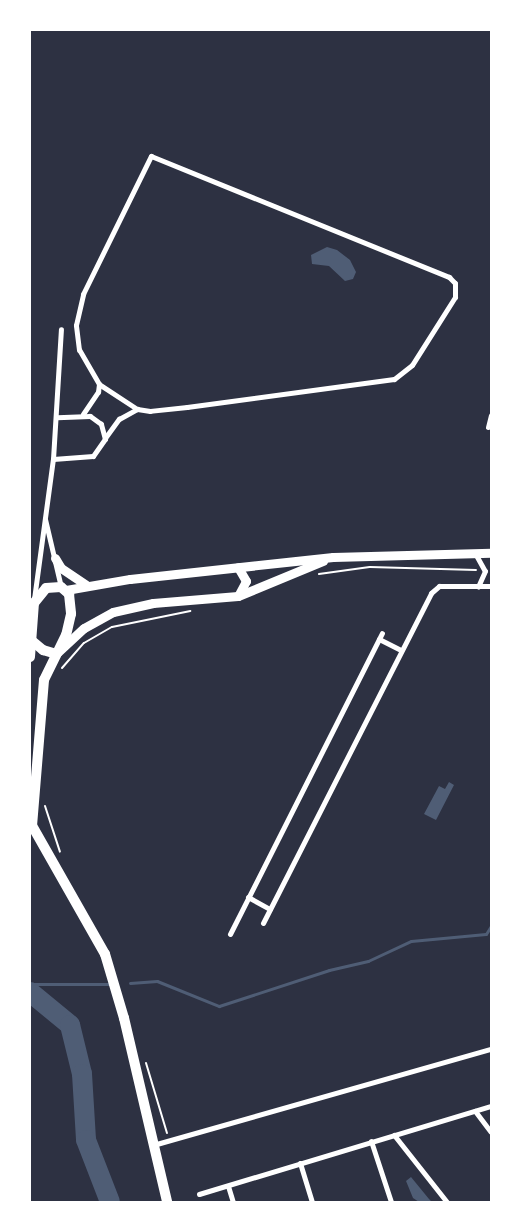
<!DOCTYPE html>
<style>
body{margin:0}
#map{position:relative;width:521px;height:1232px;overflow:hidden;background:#2d3142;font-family:"Alegreya Sans",sans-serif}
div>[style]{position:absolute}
.water>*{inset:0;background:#4f5d75}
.stream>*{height:3px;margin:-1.5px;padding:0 1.5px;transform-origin:1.5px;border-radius:1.5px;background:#4f5d75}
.river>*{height:20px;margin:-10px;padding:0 10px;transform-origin:10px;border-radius:10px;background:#4f5d75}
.path>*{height:2px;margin:-1px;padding:0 1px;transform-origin:1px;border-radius:1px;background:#fff}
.minor>*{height:5px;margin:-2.5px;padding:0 2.5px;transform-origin:2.5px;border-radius:2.5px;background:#fff}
.secondary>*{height:9px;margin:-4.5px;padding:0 4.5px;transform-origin:4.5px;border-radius:4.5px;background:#fff}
.primary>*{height:10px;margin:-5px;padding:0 5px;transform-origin:5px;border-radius:5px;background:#fff}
span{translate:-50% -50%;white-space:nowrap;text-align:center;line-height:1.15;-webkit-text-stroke:4px #fff;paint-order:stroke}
.frame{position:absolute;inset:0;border:31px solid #fff;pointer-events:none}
</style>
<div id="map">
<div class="water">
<i style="clip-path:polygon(327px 247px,337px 250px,350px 260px,356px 272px,353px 279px,345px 281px,329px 266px,312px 264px,311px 255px)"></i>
<i style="clip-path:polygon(449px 782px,454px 785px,436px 820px,424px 814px,439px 786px,445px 789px)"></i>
<i style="clip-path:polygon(411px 1177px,429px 1199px,432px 1202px,419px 1202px,413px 1198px,406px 1181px)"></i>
</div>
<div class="stream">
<i style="left:491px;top:877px;width:22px;rotate:90deg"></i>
<i style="left:130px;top:983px;width:27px;rotate:-4deg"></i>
<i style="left:157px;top:981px;width:67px;rotate:22deg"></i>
<i style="left:219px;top:1006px;width:116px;rotate:-18.1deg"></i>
<i style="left:329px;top:970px;width:40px;rotate:-13deg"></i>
<i style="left:368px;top:961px;width:47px;rotate:-24.9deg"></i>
<i style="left:411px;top:941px;width:75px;rotate:-5.3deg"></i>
<i style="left:486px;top:934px;width:9px;rotate:-58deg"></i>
<i style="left:30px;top:984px;width:82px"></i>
</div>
<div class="river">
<i style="left:30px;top:992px;width:52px;rotate:39.5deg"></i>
<i style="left:70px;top:1025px;width:50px;rotate:76.2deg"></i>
<i style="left:82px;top:1074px;width:66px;rotate:86.5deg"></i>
<i style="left:86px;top:1140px;width:66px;rotate:68.8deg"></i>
</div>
<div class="path">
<i style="left:319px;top:574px;width:51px;rotate:-7.8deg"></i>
<i style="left:370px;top:567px;width:106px;rotate:1.6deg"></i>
<i style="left:62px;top:668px;width:33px;rotate:-49deg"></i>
<i style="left:84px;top:643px;width:32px;rotate:-30deg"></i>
<i style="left:112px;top:627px;width:80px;rotate:-11.6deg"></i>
<i style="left:45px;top:806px;width:48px;rotate:71.9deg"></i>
<i style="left:146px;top:1063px;width:73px;rotate:73.3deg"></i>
</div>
<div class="minor">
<i style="left:151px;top:156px;width:322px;rotate:22.1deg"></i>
<i style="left:449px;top:277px;width:8px;rotate:45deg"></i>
<i style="left:455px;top:283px;width:14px;rotate:90deg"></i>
<i style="left:455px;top:297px;width:80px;rotate:122.3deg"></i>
<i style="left:412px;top:365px;width:23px;rotate:142deg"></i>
<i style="left:394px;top:379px;width:209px;rotate:172.3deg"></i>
<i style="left:187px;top:407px;width:37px;rotate:174deg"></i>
<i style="left:150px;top:411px;width:13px;rotate:-171deg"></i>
<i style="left:137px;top:409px;width:45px;rotate:-146.7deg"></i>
<i style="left:99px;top:384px;width:39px;rotate:-120deg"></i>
<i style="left:79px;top:350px;width:25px;rotate:-97deg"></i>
<i style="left:76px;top:325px;width:32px;rotate:-77deg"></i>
<i style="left:83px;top:294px;width:154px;rotate:-63.8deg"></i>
<i style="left:83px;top:414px;width:27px;rotate:-56deg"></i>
<i style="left:98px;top:392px;width:8px;rotate:-83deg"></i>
<i style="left:488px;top:427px;width:12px;rotate:-76deg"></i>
<i style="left:105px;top:438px;width:24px;rotate:-54deg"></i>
<i style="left:119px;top:419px;width:21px;rotate:-29deg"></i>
<i style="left:53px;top:459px;width:40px;rotate:-4.3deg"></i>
<i style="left:93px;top:456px;width:21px;rotate:-55deg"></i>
<i style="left:105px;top:439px;width:16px;rotate:-105deg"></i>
<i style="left:101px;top:424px;width:14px;rotate:-144deg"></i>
<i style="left:90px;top:416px;width:33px;rotate:178deg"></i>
<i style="left:45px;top:519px;width:70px;rotate:76.8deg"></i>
<i style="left:476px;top:555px;width:18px;rotate:61deg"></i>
<i style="left:485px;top:571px;width:17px;rotate:114deg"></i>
<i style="left:34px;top:599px;width:141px;rotate:-82.3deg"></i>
<i style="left:53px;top:459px;width:130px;rotate:-86.5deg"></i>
<i style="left:379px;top:639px;width:25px;rotate:27deg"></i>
<i style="left:248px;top:897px;width:25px;rotate:29deg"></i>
<i style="left:263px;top:923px;width:370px;rotate:-63deg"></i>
<i style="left:431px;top:593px;width:11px;rotate:-41deg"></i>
<i style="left:439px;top:586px;width:52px"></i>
<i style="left:230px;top:934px;width:337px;rotate:-63.2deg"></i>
<i style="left:475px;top:1111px;width:26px;rotate:53deg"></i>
<i style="left:394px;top:1135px;width:85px;rotate:51.7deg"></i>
<i style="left:371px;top:1141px;width:64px;rotate:71.8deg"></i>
<i style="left:153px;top:1145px;width:351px;rotate:-15.9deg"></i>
<i style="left:300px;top:1163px;width:41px;rotate:72.9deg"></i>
<i style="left:228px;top:1186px;width:17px;rotate:73deg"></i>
<i style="left:199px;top:1194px;width:305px;rotate:-16.8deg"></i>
</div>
<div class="secondary">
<i style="left:55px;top:558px;width:12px;rotate:59deg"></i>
<i style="left:61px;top:568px;width:30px;rotate:34deg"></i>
<i style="left:66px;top:590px;width:65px;rotate:-9.8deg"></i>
<i style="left:130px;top:579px;width:204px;rotate:-6.2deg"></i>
<i style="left:333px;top:557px;width:158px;rotate:-1.5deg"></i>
<i style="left:238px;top:596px;width:17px;rotate:-62deg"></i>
<i style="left:246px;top:581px;width:16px;rotate:-120deg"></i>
<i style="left:58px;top:652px;width:35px;rotate:-43deg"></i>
<i style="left:84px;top:628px;width:33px;rotate:-29deg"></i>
<i style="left:113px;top:612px;width:41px;rotate:-12.7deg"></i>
<i style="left:153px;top:603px;width:85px;rotate:-4.7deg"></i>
<i style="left:238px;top:596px;width:92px;rotate:-22.4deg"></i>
</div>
<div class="primary">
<i style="left:31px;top:640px;width:16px;rotate:40deg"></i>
<i style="left:43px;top:650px;width:14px;rotate:17deg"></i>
<i style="left:30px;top:657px;width:54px;rotate:-85.8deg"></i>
<i style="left:34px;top:603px;width:19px;rotate:-51deg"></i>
<i style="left:46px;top:588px;width:15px;rotate:-4deg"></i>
<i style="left:61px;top:587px;width:11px;rotate:41deg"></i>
<i style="left:69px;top:594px;width:20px;rotate:84deg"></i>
<i style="left:71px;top:614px;width:22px;rotate:103deg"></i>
<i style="left:66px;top:635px;width:50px;rotate:116.1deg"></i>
<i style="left:44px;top:680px;width:147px;rotate:94.7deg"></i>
<i style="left:30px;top:822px;width:152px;rotate:60.4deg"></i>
<i style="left:105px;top:954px;width:67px;rotate:73.5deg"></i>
<i style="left:124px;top:1018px;width:189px;rotate:76.8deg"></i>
</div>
<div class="frame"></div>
</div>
